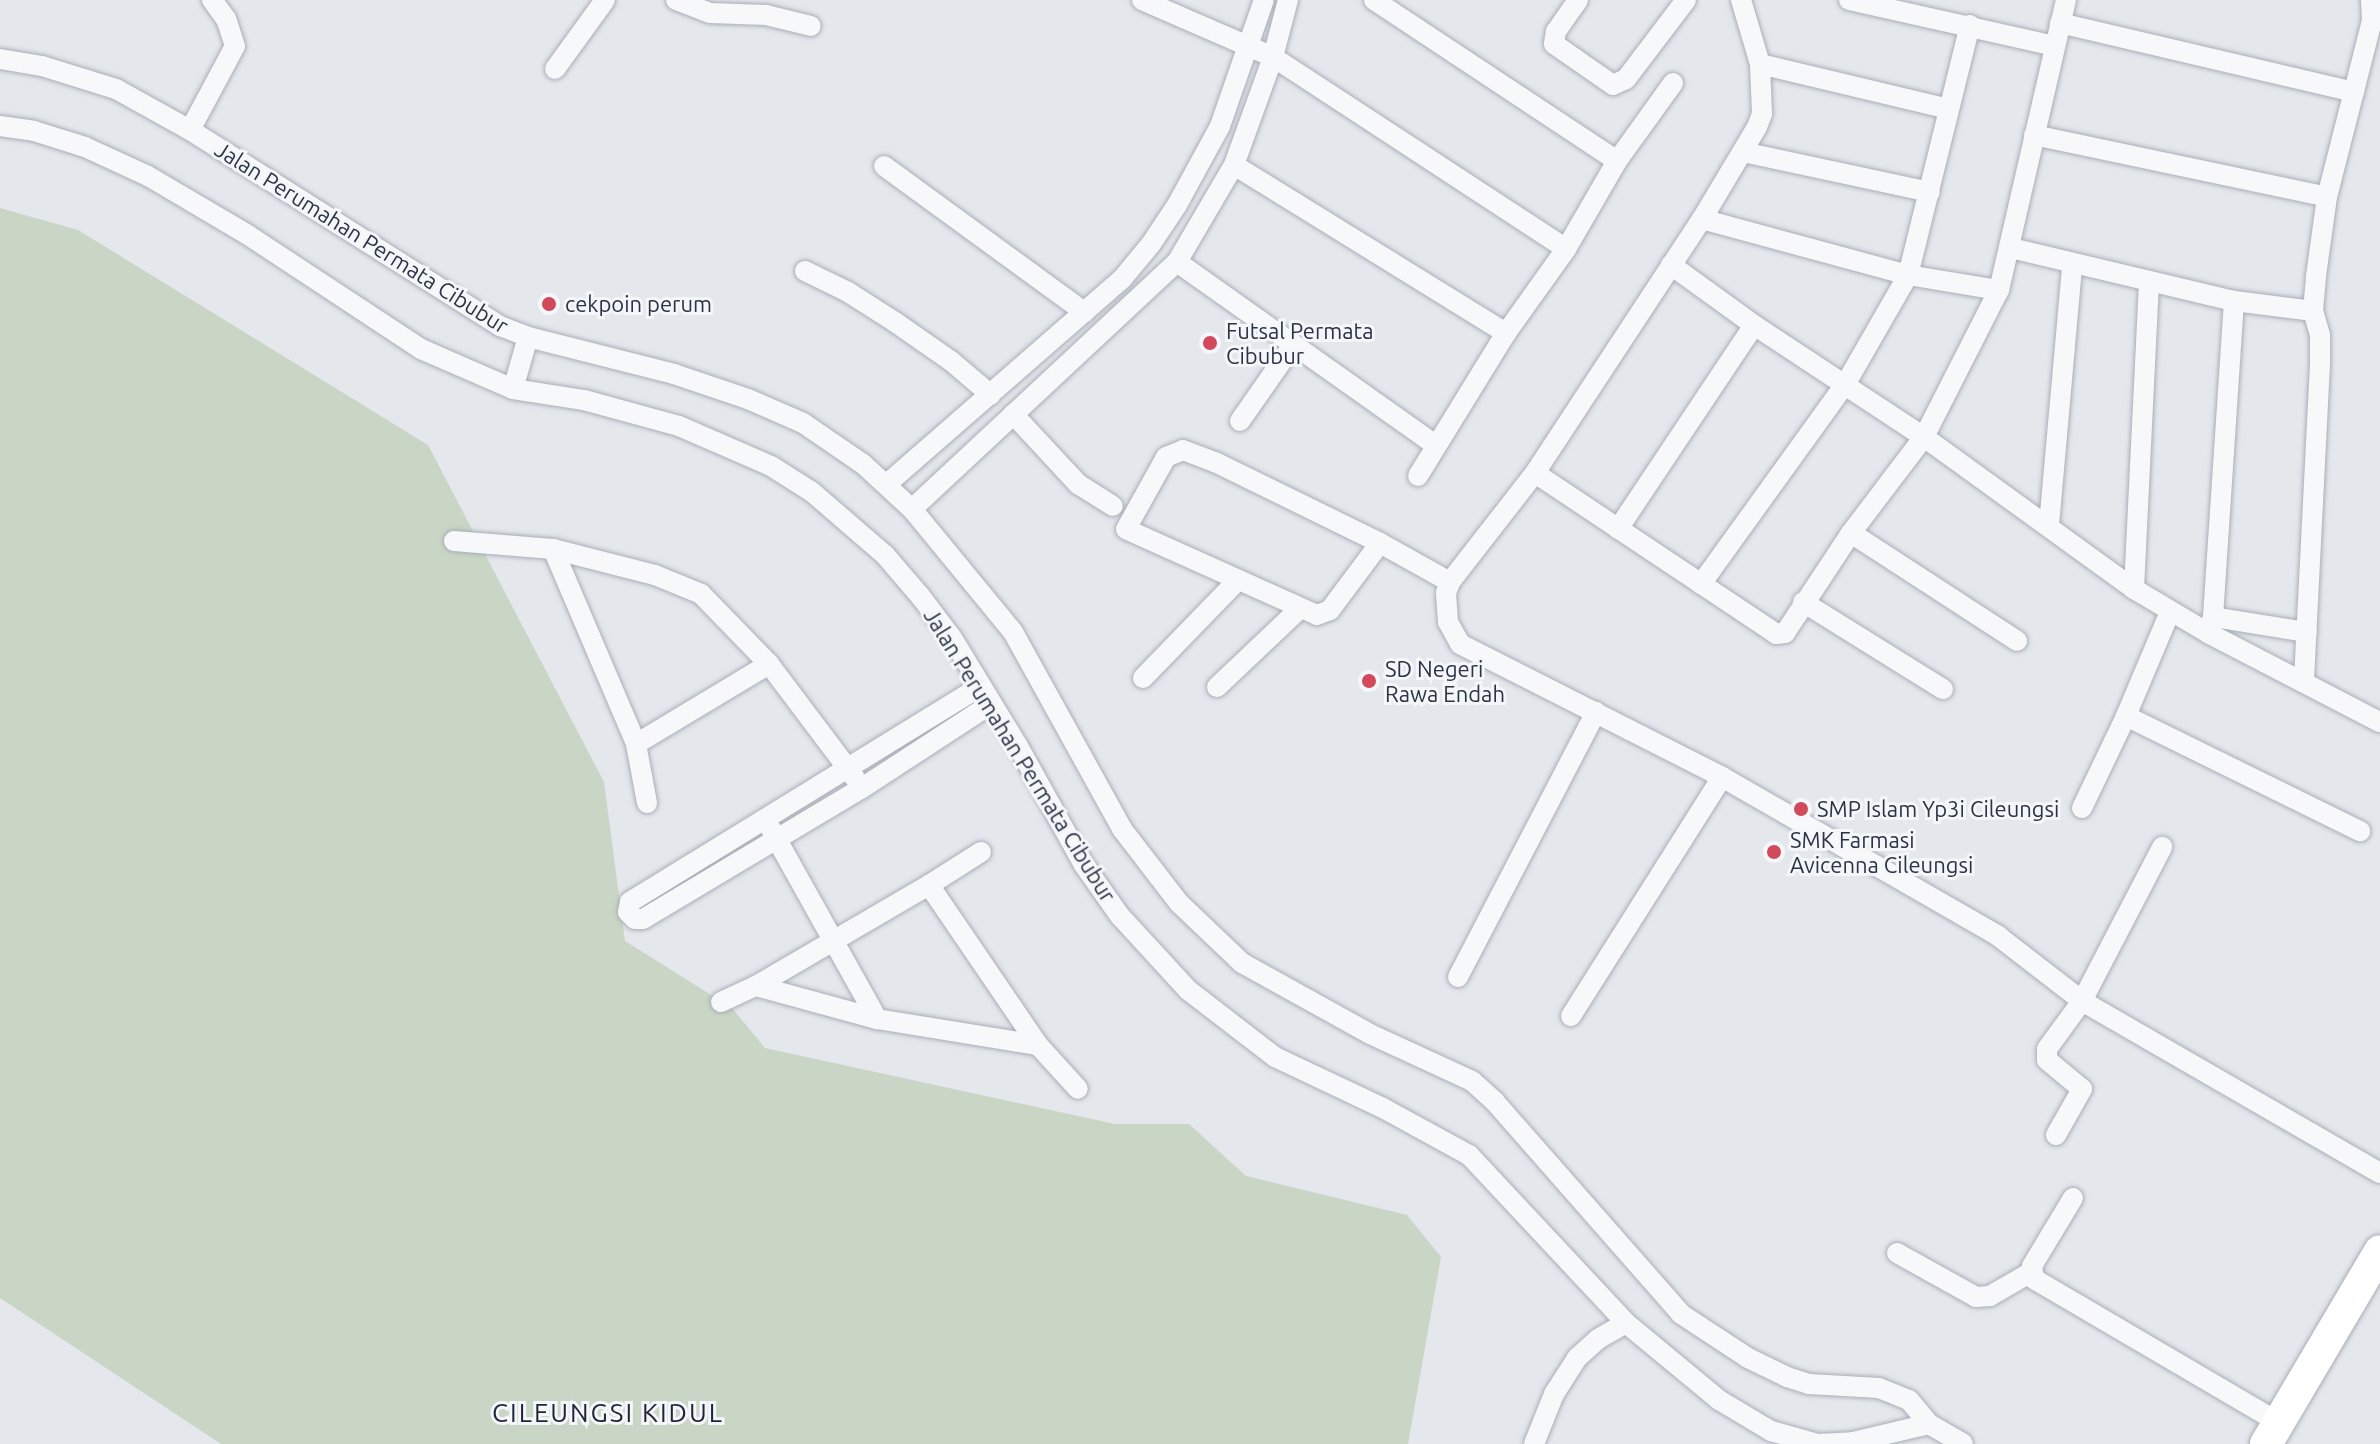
<!DOCTYPE html>
<style>
body{margin:0}
#map{position:relative;width:2380px;height:1444px;overflow:hidden;background:#e4e7ec;font-family:Ubuntu,sans-serif}
div>[style]{position:absolute}
.green>*{inset:0;background:#c9d6c5}
.roads{filter:drop-shadow(0 0 2px #a9aeb7) drop-shadow(0 0 2px #a9aeb7)}
.street>*{height:20px;margin:-10px;padding:0 10px;transform-origin:10px;border-radius:10px;background:#f7f8fa}
.primary>*{height:32px;margin:-16px;padding:0 16px;transform-origin:16px;border-radius:16px;background:#fff}
.dots>*{width:22px;height:22px;translate:-50% -50%;box-sizing:border-box;border:4px solid #f4f6f9;border-radius:50%}
span{translate:-50% -50%;white-space:nowrap;text-align:center;line-height:1.15;-webkit-text-stroke:6px #f4f6f9;paint-order:stroke}
.street-label{font-size:22px;color:#2b3445}
.poi-label{font-size:22px;color:#2b3445}
.left{translate:0 -50%;text-align:left}
.quarter-label{font-size:26px;color:#1d2536;letter-spacing:2px}
</style>
<div id="map">
<div class="green">
<i style="clip-path:polygon(0 208px,78px 230px,428px 445px,604px 782px,625px 941px,732px 1008px,765px 1048px,1115px 1124px,1189px 1124px,1246px 1176px,1407px 1215px,1441px 1257px,1408px 1444px,221px 1444px,0 1298px)"></i>
</div>
<div class="roads">
<div class="street">
<i style="left:676px;top:0;width:36px;rotate:21deg"></i>
<i style="left:710px;top:13px;width:56px;rotate:2deg"></i>
<i style="left:766px;top:15px;width:46px;rotate:13.7deg"></i>
<i style="left:1142px;top:0;width:143px;rotate:23.5deg"></i>
<i style="left:1273px;top:57px;width:350px;rotate:33.2deg"></i>
<i style="left:1374px;top:0;width:291px;rotate:33.5deg"></i>
<i style="left:1617px;top:161px;width:102px;rotate:120.1deg"></i>
<i style="left:1566px;top:249px;width:103px;rotate:125.5deg"></i>
<i style="left:1506px;top:333px;width:168px;rotate:121.6deg"></i>
<i style="left:1578px;top:0;width:38px;rotate:125deg"></i>
<i style="left:1556px;top:31px;width:13px;rotate:99deg"></i>
<i style="left:1554px;top:44px;width:72px;rotate:34.8deg"></i>
<i style="left:1613px;top:85px;width:14px;rotate:-25deg"></i>
<i style="left:1626px;top:79px;width:99px;rotate:-52.8deg"></i>
<i style="left:1849px;top:0;width:210px;rotate:12.6deg"></i>
<i style="left:2060px;top:23px;width:302px;rotate:13.2deg"></i>
<i style="left:1970px;top:25px;width:258px;rotate:103.9deg"></i>
<i style="left:1908px;top:275px;width:92px;rotate:9.4deg"></i>
<i style="left:0;top:59px;width:43px;rotate:9.5deg"></i>
<i style="left:42px;top:66px;width:77px;rotate:17.3deg"></i>
<i style="left:116px;top:89px;width:85px;rotate:29deg"></i>
<i style="left:190px;top:130px;width:367px;rotate:32.3deg"></i>
<i style="left:500px;top:326px;width:30px;rotate:21deg"></i>
<i style="left:528px;top:337px;width:151px;rotate:14.2deg"></i>
<i style="left:674px;top:374px;width:78px;rotate:18.7deg"></i>
<i style="left:748px;top:399px;width:60px;rotate:23.6deg"></i>
<i style="left:803px;top:423px;width:73px;rotate:34.3deg"></i>
<i style="left:863px;top:464px;width:67px;rotate:42.6deg"></i>
<i style="left:912px;top:509px;width:159px;rotate:50.6deg"></i>
<i style="left:1013px;top:632px;width:225px;rotate:61deg"></i>
<i style="left:1122px;top:829px;width:93px;rotate:52.4deg"></i>
<i style="left:1179px;top:903px;width:87px;rotate:43.6deg"></i>
<i style="left:1242px;top:963px;width:146px;rotate:29deg"></i>
<i style="left:1370px;top:1034px;width:112px;rotate:24.7deg"></i>
<i style="left:1472px;top:1081px;width:31px;rotate:42deg"></i>
<i style="left:1495px;top:1102px;width:282px;rotate:48.7deg"></i>
<i style="left:1681px;top:1314px;width:80px;rotate:33.3deg"></i>
<i style="left:1748px;top:1358px;width:43px;rotate:26deg"></i>
<i style="left:1787px;top:1377px;width:23px;rotate:18deg"></i>
<i style="left:1809px;top:1384px;width:70px;rotate:3.3deg"></i>
<i style="left:1879px;top:1388px;width:32px;rotate:22deg"></i>
<i style="left:1909px;top:1400px;width:31px;rotate:50deg"></i>
<i style="left:1929px;top:1424px;width:39px;rotate:30deg"></i>
<i style="left:1760px;top:64px;width:194px;rotate:13.4deg"></i>
<i style="left:555px;top:69px;width:85px;rotate:-54.1deg"></i>
<i style="left:0;top:126px;width:34px;rotate:8deg"></i>
<i style="left:34px;top:131px;width:53px;rotate:17.4deg"></i>
<i style="left:85px;top:147px;width:69px;rotate:24.7deg"></i>
<i style="left:148px;top:176px;width:116px;rotate:30.5deg"></i>
<i style="left:248px;top:235px;width:207px;rotate:33.4deg"></i>
<i style="left:421px;top:349px;width:100px;rotate:23.5deg"></i>
<i style="left:513px;top:389px;width:72px;rotate:8.8deg"></i>
<i style="left:584px;top:400px;width:98px;rotate:15.3deg"></i>
<i style="left:679px;top:426px;width:100px;rotate:23.5deg"></i>
<i style="left:771px;top:466px;width:49px;rotate:32.4deg"></i>
<i style="left:812px;top:492px;width:96px;rotate:40.8deg"></i>
<i style="left:885px;top:555px;width:55px;rotate:49.4deg"></i>
<i style="left:921px;top:597px;width:51px;rotate:52.9deg"></i>
<i style="left:952px;top:638px;width:127px;rotate:58.6deg"></i>
<i style="left:1018px;top:746px;width:136px;rotate:61deg"></i>
<i style="left:1084px;top:865px;width:62px;rotate:54.8deg"></i>
<i style="left:1120px;top:916px;width:100px;rotate:47.4deg"></i>
<i style="left:1188px;top:990px;width:110px;rotate:37.6deg"></i>
<i style="left:1275px;top:1057px;width:119px;rotate:25.3deg"></i>
<i style="left:1383px;top:1108px;width:98px;rotate:28.7deg"></i>
<i style="left:1469px;top:1155px;width:230px;rotate:46.9deg"></i>
<i style="left:1626px;top:1323px;width:121px;rotate:39.6deg"></i>
<i style="left:1719px;top:1400px;width:61px;rotate:30.8deg"></i>
<i style="left:1771px;top:1431px;width:49px;rotate:15.5deg"></i>
<i style="left:1818px;top:1444px;width:35px;rotate:-3deg"></i>
<i style="left:1853px;top:1442px;width:78px;rotate:-13.3deg"></i>
<i style="left:190px;top:130px;width:95px;rotate:-61.8deg"></i>
<i style="left:235px;top:46px;width:28px;rotate:-108deg"></i>
<i style="left:226px;top:19px;width:24px;rotate:-126deg"></i>
<i style="left:2034px;top:135px;width:299px;rotate:11.9deg"></i>
<i style="left:1743px;top:152px;width:191px;rotate:12.1deg"></i>
<i style="left:1617px;top:161px;width:96px;rotate:-54.3deg"></i>
<i style="left:1234px;top:165px;width:320px;rotate:31.7deg"></i>
<i style="left:884px;top:166px;width:248px;rotate:36.1deg"></i>
<i style="left:2011px;top:248px;width:229px;rotate:13.4deg"></i>
<i style="left:2234px;top:301px;width:80px;rotate:7.2deg"></i>
<i style="left:1177px;top:262px;width:316px;rotate:35.3deg"></i>
<i style="left:1671px;top:265px;width:102px;rotate:35.9deg"></i>
<i style="left:1754px;top:325px;width:204px;rotate:33.4deg"></i>
<i style="left:1924px;top:437px;width:259px;rotate:35.9deg"></i>
<i style="left:2134px;top:589px;width:86px;rotate:30.7deg"></i>
<i style="left:2208px;top:633px;width:194px;rotate:27.4deg"></i>
<i style="left:805px;top:271px;width:48px;rotate:26deg"></i>
<i style="left:848px;top:292px;width:56px;rotate:32.6deg"></i>
<i style="left:895px;top:322px;width:68px;rotate:34.9deg"></i>
<i style="left:951px;top:361px;width:52px;rotate:40.4deg"></i>
<i style="left:513px;top:389px;width:54px;rotate:-73.9deg"></i>
<i style="left:1013px;top:414px;width:96px;rotate:47.1deg"></i>
<i style="left:1078px;top:484px;width:41px;rotate:32.2deg"></i>
<i style="left:1240px;top:421px;width:93px;rotate:-55.1deg"></i>
<i style="left:1535px;top:473px;width:290px;rotate:33.7deg"></i>
<i style="left:1776px;top:634px;width:9px;rotate:-6deg"></i>
<i style="left:1785px;top:633px;width:120px;rotate:-56.6deg"></i>
<i style="left:1851px;top:533px;width:121px;rotate:-52.8deg"></i>
<i style="left:1924px;top:437px;width:165px;rotate:-63deg"></i>
<i style="left:1999px;top:290px;width:298px;rotate:-77deg"></i>
<i style="left:888px;top:483px;width:310px;rotate:-41.1deg"></i>
<i style="left:1122px;top:279px;width:45px;rotate:-50.4deg"></i>
<i style="left:1151px;top:244px;width:47px;rotate:-56.3deg"></i>
<i style="left:1177px;top:205px;width:90px;rotate:-61.4deg"></i>
<i style="left:1220px;top:126px;width:133px;rotate:-70.8deg"></i>
<i style="left:912px;top:509px;width:362px;rotate:-43deg"></i>
<i style="left:1177px;top:262px;width:113px;rotate:-59.6deg"></i>
<i style="left:1234px;top:165px;width:115px;rotate:-70.1deg"></i>
<i style="left:1273px;top:57px;width:59px;rotate:-75.3deg"></i>
<i style="left:2049px;top:525px;width:261px;rotate:-84.9deg"></i>
<i style="left:1618px;top:529px;width:245px;rotate:-56.3deg"></i>
<i style="left:1851px;top:533px;width:198px;rotate:33deg"></i>
<i style="left:454px;top:541px;width:99px;rotate:4.6deg"></i>
<i style="left:553px;top:549px;width:105px;rotate:14.3deg"></i>
<i style="left:655px;top:575px;width:50px;rotate:22.4deg"></i>
<i style="left:701px;top:594px;width:98px;rotate:45.8deg"></i>
<i style="left:769px;top:664px;width:143px;rotate:53deg"></i>
<i style="left:1380px;top:543px;width:84px;rotate:126.7deg"></i>
<i style="left:1330px;top:610px;width:14px;rotate:159deg"></i>
<i style="left:1317px;top:615px;width:209px;rotate:-155.8deg"></i>
<i style="left:1126px;top:529px;width:82px;rotate:-60.9deg"></i>
<i style="left:1166px;top:457px;width:18px;rotate:-22deg"></i>
<i style="left:1183px;top:450px;width:34px;rotate:21deg"></i>
<i style="left:1215px;top:462px;width:184px;rotate:26.1deg"></i>
<i style="left:1380px;top:543px;width:80px;rotate:29.1deg"></i>
<i style="left:1450px;top:582px;width:12px;rotate:110deg"></i>
<i style="left:1446px;top:593px;width:29px;rotate:86deg"></i>
<i style="left:1448px;top:622px;width:25px;rotate:61deg"></i>
<i style="left:1460px;top:644px;width:294px;rotate:26.9deg"></i>
<i style="left:1722px;top:777px;width:319px;rotate:29.9deg"></i>
<i style="left:1998px;top:936px;width:106px;rotate:37.7deg"></i>
<i style="left:2082px;top:1001px;width:344px;rotate:30deg"></i>
<i style="left:553px;top:549px;width:212px;rotate:66.9deg"></i>
<i style="left:636px;top:744px;width:155px;rotate:-31deg"></i>
<i style="left:1450px;top:582px;width:138px;rotate:-52.1deg"></i>
<i style="left:1535px;top:473px;width:304px;rotate:-56.7deg"></i>
<i style="left:1702px;top:219px;width:107px;rotate:-59.1deg"></i>
<i style="left:1757px;top:127px;width:14px;rotate:-69deg"></i>
<i style="left:1762px;top:114px;width:50px;rotate:-92.3deg"></i>
<i style="left:1760px;top:64px;width:67px;rotate:-106.5deg"></i>
<i style="left:1701px;top:584px;width:248px;rotate:-54.2deg"></i>
<i style="left:1846px;top:383px;width:125px;rotate:-60.1deg"></i>
<i style="left:1908px;top:275px;width:213px;rotate:-164.8deg"></i>
<i style="left:2134px;top:589px;width:308px;rotate:-87.2deg"></i>
<i style="left:1803px;top:602px;width:165px;rotate:31.9deg"></i>
<i style="left:2213px;top:617px;width:95px;rotate:9.1deg"></i>
<i style="left:2208px;top:633px;width:17px;rotate:-73deg"></i>
<i style="left:2213px;top:617px;width:317px;rotate:-86.2deg"></i>
<i style="left:1143px;top:678px;width:135px;rotate:-45.9deg"></i>
<i style="left:2304px;top:680px;width:317px;rotate:-87.1deg"></i>
<i style="left:2320px;top:363px;width:28px;rotate:-90deg"></i>
<i style="left:2320px;top:335px;width:25px;rotate:-106deg"></i>
<i style="left:2313px;top:311px;width:35px;rotate:-85deg"></i>
<i style="left:2316px;top:276px;width:80px;rotate:-82.1deg"></i>
<i style="left:2327px;top:197px;width:183px;rotate:-75.7deg"></i>
<i style="left:2372px;top:20px;width:20px;rotate:-93deg"></i>
<i style="left:981px;top:686px;width:412px;rotate:148.4deg"></i>
<i style="left:630px;top:902px;width:10px;rotate:101deg"></i>
<i style="left:628px;top:912px;width:10px;rotate:45deg"></i>
<i style="left:635px;top:919px;width:8px"></i>
<i style="left:643px;top:919px;width:255px;rotate:-30.9deg"></i>
<i style="left:862px;top:788px;width:154px;rotate:-33.1deg"></i>
<i style="left:1217px;top:687px;width:112px;rotate:-43.5deg"></i>
<i style="left:2126px;top:716px;width:261px;rotate:26.2deg"></i>
<i style="left:636px;top:744px;width:60px;rotate:79.4deg"></i>
<i style="left:2082px;top:808px;width:102px;rotate:-64.4deg"></i>
<i style="left:2126px;top:716px;width:113px;rotate:-67.1deg"></i>
<i style="left:771px;top:829px;width:218px;rotate:60.8deg"></i>
<i style="left:877px;top:1019px;width:163px;rotate:9.2deg"></i>
<i style="left:1038px;top:1045px;width:59px;rotate:47.7deg"></i>
<i style="left:981px;top:852px;width:62px;rotate:147.6deg"></i>
<i style="left:929px;top:885px;width:194px;rotate:55.7deg"></i>
<i style="left:1458px;top:977px;width:299px;rotate:-62.5deg"></i>
<i style="left:721px;top:1002px;width:38px;rotate:-25deg"></i>
<i style="left:1571px;top:1016px;width:283px;rotate:-57.7deg"></i>
<i style="left:877px;top:1019px;width:125px;rotate:-164.7deg"></i>
<i style="left:756px;top:986px;width:200px;rotate:-30.3deg"></i>
<i style="left:2056px;top:1135px;width:53px;rotate:-60.5deg"></i>
<i style="left:2082px;top:1089px;width:45px;rotate:-140.4deg"></i>
<i style="left:2047px;top:1060px;width:11px;rotate:-90deg"></i>
<i style="left:2047px;top:1049px;width:59px;rotate:-53.9deg"></i>
<i style="left:2082px;top:1001px;width:174px;rotate:-62.5deg"></i>
<i style="left:2073px;top:1198px;width:79px;rotate:121.1deg"></i>
<i style="left:2032px;top:1266px;width:13px;rotate:81deg"></i>
<i style="left:2034px;top:1279px;width:284px;rotate:30.4deg"></i>
<i style="left:1897px;top:1253px;width:90px;rotate:29.1deg"></i>
<i style="left:1976px;top:1297px;width:14px;rotate:-4deg"></i>
<i style="left:1990px;top:1296px;width:48px;rotate:-30.3deg"></i>
<i style="left:1534px;top:1444px;width:54px;rotate:-68.2deg"></i>
<i style="left:1554px;top:1394px;width:43px;rotate:-57.4deg"></i>
<i style="left:1577px;top:1358px;width:28px;rotate:-42deg"></i>
<i style="left:1598px;top:1339px;width:32px;rotate:-30deg"></i>
</div>
<div class="primary">
<i style="left:2266px;top:1444px;width:224px;rotate:-59.4deg"></i>
</div>
</div>
<div class="dots">
<i style="left:549px;top:304px;background:#d1495b"></i>
<i style="left:1210px;top:343px;background:#d1495b"></i>
<i style="left:1369px;top:681px;background:#d1495b"></i>
<i style="left:1801px;top:809px;background:#d1495b"></i>
<i style="left:1774px;top:852px;background:#d1495b"></i>
</div>
<div class="street-label">
<span style="left:362px;top:237px;rotate:32deg">Jalan Perumahan Permata Cibubur</span>
<span style="left:1020px;top:755px;rotate:58deg">Jalan Perumahan Permata Cibubur</span>
</div>
<div class="poi-label">
<span class="left" style="left:565px;top:304px">cekpoin perum</span>
<span class="left" style="left:1226px;top:343px">Futsal Permata<br>Cibubur</span>
<span class="left" style="left:1385px;top:681px">SD Negeri<br>Rawa Endah</span>
<span class="left" style="left:1817px;top:809px">SMP Islam Yp3i Cileungsi</span>
<span class="left" style="left:1790px;top:852px">SMK Farmasi<br>Avicenna Cileungsi</span>
</div>
<div class="quarter-label">
<span style="left:608px;top:1413px">CILEUNGSI KIDUL</span>
</div>
</div>
